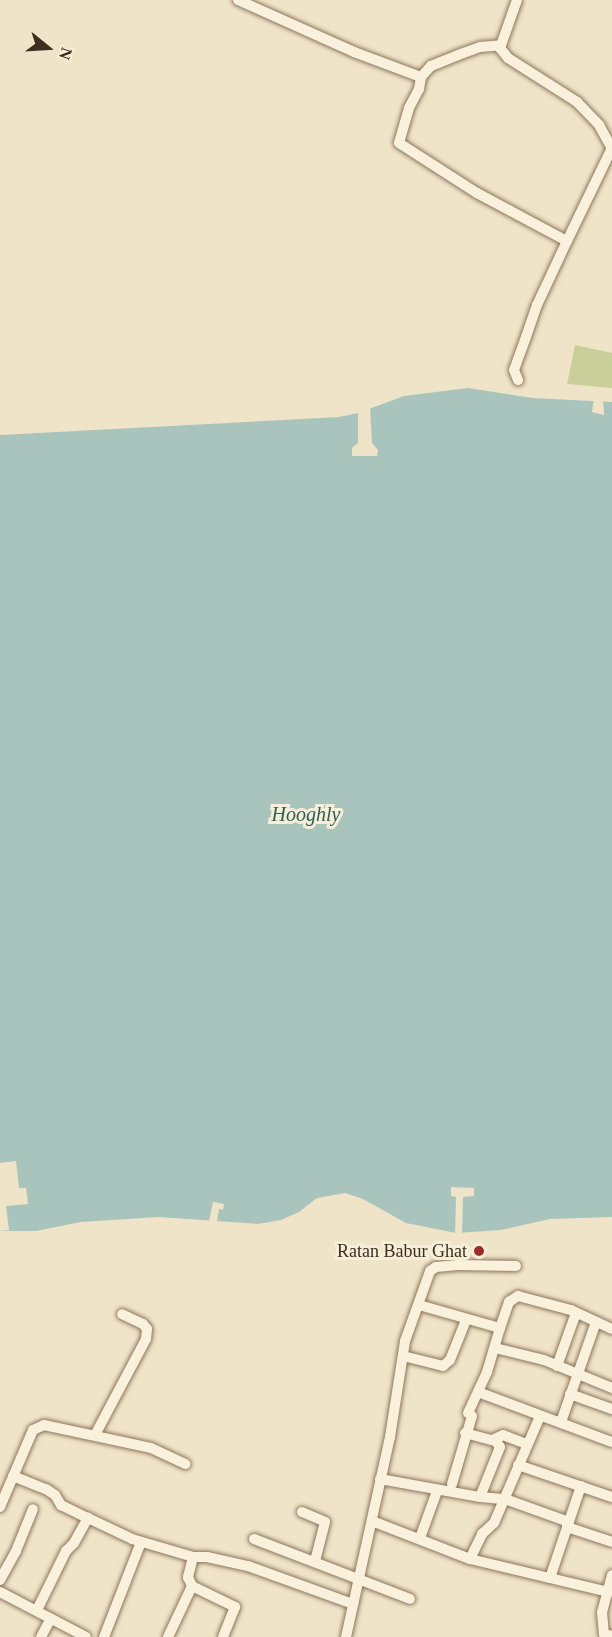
<!DOCTYPE html>
<style>
body{margin:0}
#map{position:relative;width:612px;height:1637px;overflow:hidden;background:#f0e4c8;font-family:Georgia,serif}
div>[style]{position:absolute}
.green>*{inset:0;background:#c9cf9b}
.water>*{inset:0;background:#a9c4bc}
.pier>*{inset:0;background:#f0e4c8}
.roads{filter:drop-shadow(0 0 2px #8d765c) drop-shadow(0 0 2px #8d765c)}
.minor>*{height:10px;margin:-5px;padding:0 5px;transform-origin:5px;border-radius:5px;background:#faf1dc}
.dots>*{width:16px;height:16px;translate:-50% -50%;box-sizing:border-box;border:3px solid #f7eed8;border-radius:50%}
span{translate:-50% -50%;white-space:nowrap;text-align:center;line-height:1.15;-webkit-text-stroke:6px #f7eed8;paint-order:stroke}
.poi-label{font-size:18px;color:#3d2e20}
.right{translate:-100% -50%;text-align:right}
.water-label{font-size:20px;color:#2f5d5a;font-style:italic}
.north{position:absolute;left:18px;top:18px;width:60px;height:60px;-webkit-text-stroke:4px #f7eed8;paint-order:stroke;rotate:108deg;font-size:16px;font-weight:700;line-height:24px;text-align:center;color:#3d2e20}
.north::after{content:'';display:block;margin:auto;width:21px;height:27px;background:#3d2e20;clip-path:polygon(50% 0,100% 100%,50% 72%,0 100%)}
</style>
<div id="map">
<div class="green">
<i style="clip-path:polygon(575px 345px,612px 353px,612px 388px,567px 384px)"></i>
</div>
<div class="water">
<i style="clip-path:polygon(468px 388px,533px 398px,612px 402px,612px 1217px,550px 1219px,501px 1230px,456px 1233px,406px 1223px,363px 1199px,345px 1193px,317px 1198px,299px 1212px,281px 1220px,258px 1224px,159px 1217px,81px 1222px,36px 1231px,0 1231px,0 435px,339px 417px,358px 413px,404px 396px)"></i>
</div>
<div class="pier">
<i style="clip-path:polygon(594px 398px,603px 399px,604px 415px,592px 412px)"></i>
<i style="clip-path:polygon(370px 408px,372px 443px,378px 450px,377px 456px,352px 456px,352px 448px,358px 443px,358px 413px)"></i>
<i style="clip-path:polygon(16px 1161px,19px 1188px,26px 1188px,28px 1204px,6px 1206px,9px 1230px,0 1231px,0 1163px)"></i>
<i style="clip-path:polygon(451px 1187px,474px 1188px,474px 1196px,463px 1197px,462px 1236px,455px 1236px,456px 1197px,451px 1196px)"></i>
<i style="clip-path:polygon(213px 1202px,224px 1204px,223px 1210px,219px 1209px,217px 1221px,209px 1221px)"></i>
</div>
<div class="roads">
<div class="minor">
<i style="left:238px;top:0;width:127px;rotate:24.1deg"></i>
<i style="left:354px;top:52px;width:72px;rotate:20.5deg"></i>
<i style="left:421px;top:77px;width:12px;rotate:99deg"></i>
<i style="left:419px;top:89px;width:21px;rotate:118deg"></i>
<i style="left:409px;top:108px;width:36px;rotate:106deg"></i>
<i style="left:399px;top:143px;width:93px;rotate:32.7deg"></i>
<i style="left:477px;top:193px;width:102px;rotate:28.1deg"></i>
<i style="left:567px;top:241px;width:71px;rotate:115.1deg"></i>
<i style="left:537px;top:305px;width:34px;rotate:109deg"></i>
<i style="left:526px;top:337px;width:35px;rotate:110deg"></i>
<i style="left:514px;top:370px;width:11px;rotate:68deg"></i>
<i style="left:517px;top:0;width:51px;rotate:109.5deg"></i>
<i style="left:500px;top:48px;width:13px;rotate:51deg"></i>
<i style="left:508px;top:58px;width:82px;rotate:32.5deg"></i>
<i style="left:577px;top:102px;width:32px;rotate:46deg"></i>
<i style="left:599px;top:125px;width:26px;rotate:61deg"></i>
<i style="left:421px;top:77px;width:15px;rotate:-48deg"></i>
<i style="left:431px;top:66px;width:29px;rotate:-22deg"></i>
<i style="left:458px;top:55px;width:23px;rotate:-20deg"></i>
<i style="left:480px;top:47px;width:21px;rotate:-5deg"></i>
<i style="left:567px;top:241px;width:103px;rotate:-64.2deg"></i>
<i style="left:419px;top:1305px;width:84px;rotate:15.9deg"></i>
<i style="left:500px;top:1328px;width:28px;rotate:-71deg"></i>
<i style="left:509px;top:1302px;width:11px;rotate:-34deg"></i>
<i style="left:518px;top:1296px;width:55px;rotate:14.8deg"></i>
<i style="left:571px;top:1310px;width:45px;rotate:24.9deg"></i>
<i style="left:495px;top:1348px;width:50px;rotate:13.8deg"></i>
<i style="left:544px;top:1360px;width:74px;rotate:22.4deg"></i>
<i style="left:403px;top:1356px;width:41px;rotate:14deg"></i>
<i style="left:443px;top:1366px;width:9px;rotate:-41deg"></i>
<i style="left:450px;top:1360px;width:43px;rotate:-68.2deg"></i>
<i style="left:557px;top:1366px;width:56px;rotate:-70.3deg"></i>
<i style="left:478px;top:1392px;width:143px;rotate:20.5deg"></i>
<i style="left:570px;top:1394px;width:45px;rotate:19.7deg"></i>
<i style="left:468px;top:1413px;width:45px;rotate:-65.1deg"></i>
<i style="left:487px;top:1372px;width:46px;rotate:-73.5deg"></i>
<i style="left:561px;top:1422px;width:106px;rotate:-70.7deg"></i>
<i style="left:465px;top:1433px;width:28px;rotate:15deg"></i>
<i style="left:492px;top:1440px;width:12px;rotate:-24deg"></i>
<i style="left:503px;top:1435px;width:26px;rotate:21deg"></i>
<i style="left:95px;top:1435px;width:109px;rotate:-62deg"></i>
<i style="left:146px;top:1339px;width:10px;rotate:-84deg"></i>
<i style="left:147px;top:1329px;width:6px;rotate:-129deg"></i>
<i style="left:143px;top:1324px;width:23px;rotate:-155deg"></i>
<i style="left:518px;top:1465px;width:99px;rotate:18.8deg"></i>
<i style="left:13px;top:1476px;width:35px;rotate:22deg"></i>
<i style="left:46px;top:1489px;width:11px;rotate:34deg"></i>
<i style="left:55px;top:1495px;width:12px;rotate:59deg"></i>
<i style="left:61px;top:1505px;width:30px;rotate:26deg"></i>
<i style="left:380px;top:1479px;width:102px;rotate:10.2deg"></i>
<i style="left:480px;top:1497px;width:54px;rotate:-68.2deg"></i>
<i style="left:500px;top:1447px;width:9px;rotate:-126deg"></i>
<i style="left:452px;top:1484px;width:71px;rotate:-73.6deg"></i>
<i style="left:480px;top:1497px;width:25px;rotate:5deg"></i>
<i style="left:505px;top:1499px;width:68px;rotate:19.8deg"></i>
<i style="left:0;top:1507px;width:84px;rotate:-66.8deg"></i>
<i style="left:33px;top:1430px;width:12px;rotate:-24deg"></i>
<i style="left:44px;top:1425px;width:109px;rotate:12.1deg"></i>
<i style="left:151px;top:1448px;width:38px;rotate:25deg"></i>
<i style="left:302px;top:1512px;width:25px;rotate:23deg"></i>
<i style="left:325px;top:1522px;width:40px;rotate:104.4deg"></i>
<i style="left:372px;top:1521px;width:105px;rotate:21.2deg"></i>
<i style="left:470px;top:1559px;width:143px;rotate:13.4deg"></i>
<i style="left:567px;top:1527px;width:47px;rotate:18.4deg"></i>
<i style="left:420px;top:1538px;width:50px;rotate:-70.1deg"></i>
<i style="left:254px;top:1539px;width:167px;rotate:21deg"></i>
<i style="left:193px;top:1557px;width:21px;rotate:104deg"></i>
<i style="left:188px;top:1577px;width:10px;rotate:66deg"></i>
<i style="left:192px;top:1586px;width:48px;rotate:26deg"></i>
<i style="left:235px;top:1607px;width:32px;rotate:112deg"></i>
<i style="left:470px;top:1559px;width:28px;rotate:-64deg"></i>
<i style="left:482px;top:1534px;width:16px;rotate:-43deg"></i>
<i style="left:494px;top:1523px;width:116px;rotate:-66.7deg"></i>
<i style="left:612px;top:1575px;width:38px;rotate:105deg"></i>
<i style="left:602px;top:1612px;width:22px;rotate:85deg"></i>
<i style="left:604px;top:1634px;width:8px;rotate:14deg"></i>
<i style="left:550px;top:1578px;width:97px;rotate:-71.4deg"></i>
<i style="left:0;top:1580px;width:33px;rotate:-61deg"></i>
<i style="left:16px;top:1551px;width:45px;rotate:-68deg"></i>
<i style="left:0;top:1592px;width:97px;rotate:27.6deg"></i>
<i style="left:37px;top:1610px;width:66px;rotate:-63.8deg"></i>
<i style="left:66px;top:1551px;width:11px;rotate:-45deg"></i>
<i style="left:74px;top:1543px;width:29px;rotate:-61deg"></i>
<i style="left:88px;top:1518px;width:49px;rotate:25.5deg"></i>
<i style="left:132px;top:1539px;width:64px;rotate:16.4deg"></i>
<i style="left:193px;top:1557px;width:14px"></i>
<i style="left:207px;top:1557px;width:42px;rotate:12.4deg"></i>
<i style="left:248px;top:1566px;width:112px;rotate:19.9deg"></i>
<i style="left:41px;top:1637px;width:21px;rotate:-62deg"></i>
<i style="left:104px;top:1637px;width:102px;rotate:-68.7deg"></i>
<i style="left:168px;top:1637px;width:56px;rotate:-64.8deg"></i>
<i style="left:346px;top:1637px;width:205px;rotate:-77.6deg"></i>
<i style="left:390px;top:1437px;width:97px;rotate:-81.1deg"></i>
<i style="left:405px;top:1341px;width:74px;rotate:-70.3deg"></i>
<i style="left:430px;top:1271px;width:7px;rotate:-34deg"></i>
<i style="left:436px;top:1267px;width:22px;rotate:-5deg"></i>
<i style="left:458px;top:1265px;width:58px;rotate:1deg"></i>
</div>
</div>
<div class="dots">
<i style="left:479px;top:1251px;background:#9e2a2b"></i>
</div>
<div class="poi-label">
<span class="right" style="left:467px;top:1251px">Ratan Babur Ghat</span>
</div>
<div class="water-label">
<span style="left:306px;top:814px">Hooghly</span>
</div>
<div class="north">N</div>
</div>
